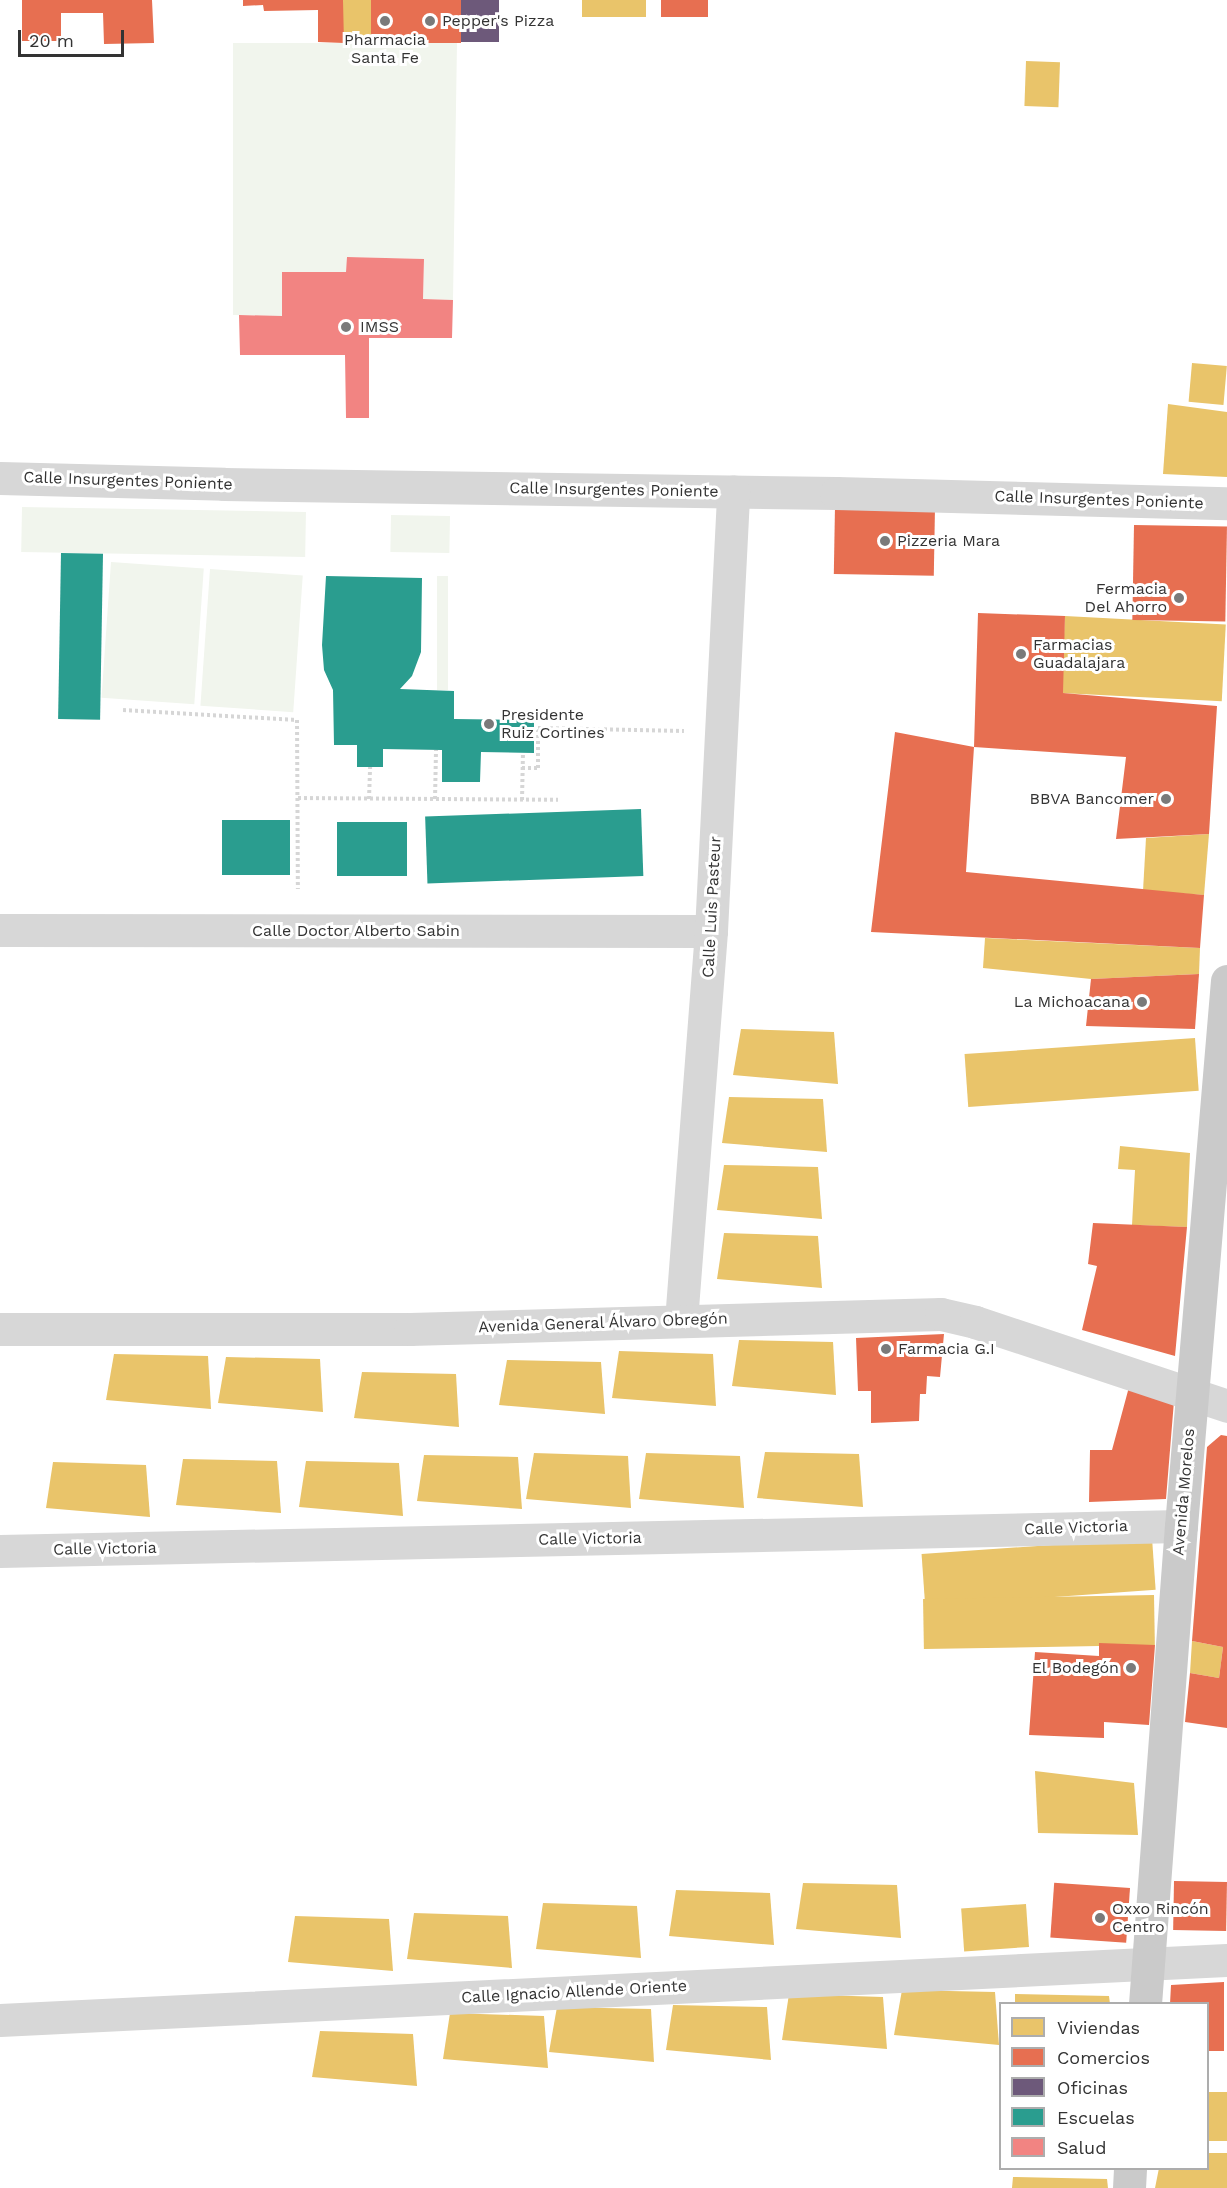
<!DOCTYPE html>
<meta charset="utf-8">
<style>
body{margin:0}
#map{position:relative;width:1227px;height:2188px;overflow:hidden;background:#fff;font-family:"Work Sans",sans-serif}
div>[style]{position:absolute}
.green>*{inset:0;background:#f1f5ed;transform-origin:0 0}
.homes>*{inset:0;background:#e9c46a;transform-origin:0 0}
.shops>*{inset:0;background:#e76f51;transform-origin:0 0}
.offices>*{inset:0;background:#6d597a;transform-origin:0 0}
.schools>*{inset:0;background:#2a9d8f;transform-origin:0 0}
.health>*{inset:0;background:#f28482}
.path>*{height:4px;margin-top:-2px;transform-origin:0;background:repeating-linear-gradient(90deg,#d6d6d6 0 3px,transparent 0 6px)}
.minor>*{height:33px;margin:-16.5px;padding:0 16.5px;transform-origin:16.5px;border-radius:16.5px;background:#d7d7d7}
.major>*{height:33px;margin:-16.5px;padding:0 16.5px;transform-origin:16.5px;border-radius:16.5px;background:#cacaca}
.dots>*{width:16px;height:16px;translate:-50% -50%;box-sizing:border-box;border:3px solid #fff;border-radius:50%}
span{translate:-50% -50%;white-space:nowrap;text-align:center;line-height:1.15;-webkit-text-stroke:6px #fff;paint-order:stroke}
.poi-label{font-size:16px;color:#333}
.left{translate:0 -50%;text-align:left}
.right{translate:-100% -50%;text-align:right}
.street-label{font-size:16px;color:#333}
.legend{position:absolute;left:999px;top:2002px;width:210px;height:168px;box-sizing:border-box;background:#fff;border:2px solid #adadad;margin:0;padding:8px 10px;list-style:none;font-size:18px;color:#333}
.legend li{display:flex;align-items:center;gap:12px;height:30px}
.legend b{width:30px;border:2px solid #adadad}
.scale{position:absolute;left:18px;top:30px;width:106px;height:27px;box-sizing:border-box;border:3px solid #333;border-top:0;padding-left:8px;font-size:18px;line-height:21px;white-space:nowrap;color:#333;-webkit-text-stroke:4px #fff;paint-order:stroke}
</style>
<div id="map">
<div class="green">
<i style="clip-path:polygon(233px 43px,457px 43px,453px 300px,423px 299px,424px 259px,348px 257px,346px 272px,282px 316px,233px 315px)"></i>
<i style="left:22px;top:507px;width:284px;height:45px;rotate:1deg"></i>
<i style="left:391px;top:515px;width:59px;height:37px;rotate:1deg"></i>
<i style="left:111px;top:562px;width:93px;height:136px;rotate:4deg"></i>
<i style="left:210px;top:569px;width:93px;height:137px;rotate:4deg"></i>
<i style="left:437px;top:576px;width:11px;height:114px"></i>
</div>
<div class="homes">
<i style="left:343px;top:0;width:28px;height:43px"></i>
<i style="left:582px;top:0;width:64px;height:17px"></i>
<i style="left:1026px;top:61px;width:34px;height:45px;rotate:2deg"></i>
<i style="left:1192px;top:363px;width:35px;height:39px;rotate:5deg"></i>
<i style="clip-path:polygon(1168px 404px,1227px 412px,1227px 477px,1163px 474px)"></i>
<i style="left:1065px;top:616px;width:161px;height:77px;rotate:3deg"></i>
<i style="clip-path:polygon(1209px 834px,1204px 895px,1143px 891px,1146px 838px)"></i>
<i style="clip-path:polygon(985px 938px,1200px 948px,1199px 974px,1091px 979px,983px 968px)"></i>
<i style="clip-path:polygon(741px 1029px,834px 1032px,838px 1084px,733px 1075px)"></i>
<i style="left:1195px;top:1038px;width:53px;height:231px;rotate:86deg"></i>
<i style="clip-path:polygon(729px 1097px,823px 1099px,827px 1152px,722px 1143px)"></i>
<i style="clip-path:polygon(1120px 1146px,1190px 1153px,1187px 1227px,1132px 1225px,1135px 1170px,1118px 1169px)"></i>
<i style="clip-path:polygon(724px 1165px,818px 1167px,822px 1219px,717px 1210px)"></i>
<i style="clip-path:polygon(724px 1233px,818px 1236px,822px 1288px,717px 1279px)"></i>
<i style="clip-path:polygon(739px 1340px,833px 1342px,836px 1395px,732px 1386px)"></i>
<i style="clip-path:polygon(619px 1351px,713px 1354px,716px 1406px,612px 1398px)"></i>
<i style="clip-path:polygon(114px 1354px,208px 1356px,211px 1409px,106px 1400px)"></i>
<i style="clip-path:polygon(226px 1357px,320px 1359px,323px 1412px,218px 1403px)"></i>
<i style="clip-path:polygon(507px 1360px,601px 1362px,605px 1414px,499px 1405px)"></i>
<i style="clip-path:polygon(362px 1372px,456px 1374px,459px 1427px,354px 1418px)"></i>
<i style="clip-path:polygon(765px 1452px,859px 1454px,863px 1507px,757px 1498px)"></i>
<i style="clip-path:polygon(534px 1453px,628px 1456px,631px 1508px,526px 1499px)"></i>
<i style="clip-path:polygon(646px 1453px,740px 1456px,744px 1508px,639px 1499px)"></i>
<i style="clip-path:polygon(424px 1455px,518px 1457px,522px 1509px,417px 1501px)"></i>
<i style="clip-path:polygon(183px 1459px,277px 1461px,281px 1513px,176px 1505px)"></i>
<i style="clip-path:polygon(306px 1461px,399px 1463px,403px 1516px,299px 1507px)"></i>
<i style="clip-path:polygon(53px 1462px,146px 1465px,150px 1517px,46px 1508px)"></i>
<i style="left:1152px;top:1538px;width:52px;height:231px;rotate:86deg"></i>
<i style="left:1154px;top:1595px;width:50px;height:231px;rotate:89deg"></i>
<i style="clip-path:polygon(1192px 1641px,1223px 1647px,1219px 1678px,1190px 1673px)"></i>
<i style="clip-path:polygon(1035px 1771px,1134px 1783px,1138px 1835px,1038px 1833px)"></i>
<i style="clip-path:polygon(803px 1883px,897px 1885px,901px 1938px,796px 1929px)"></i>
<i style="clip-path:polygon(676px 1890px,770px 1893px,774px 1945px,669px 1936px)"></i>
<i style="clip-path:polygon(543px 1903px,637px 1906px,641px 1958px,536px 1949px)"></i>
<i style="left:1026px;top:1904px;width:43px;height:65px;rotate:86deg"></i>
<i style="clip-path:polygon(414px 1913px,508px 1916px,512px 1968px,407px 1959px)"></i>
<i style="clip-path:polygon(295px 1916px,389px 1919px,393px 1971px,288px 1962px)"></i>
<i style="clip-path:polygon(902px 1990px,995px 1992px,999px 2045px,894px 2035px)"></i>
<i style="clip-path:polygon(789px 1994px,883px 1997px,887px 2049px,782px 2040px)"></i>
<i style="clip-path:polygon(1015px 1994px,1109px 1996px,1110px 2004px,1015px 2004px)"></i>
<i style="clip-path:polygon(673px 2005px,767px 2007px,771px 2060px,666px 2050px)"></i>
<i style="clip-path:polygon(557px 2007px,651px 2009px,654px 2062px,549px 2052px)"></i>
<i style="clip-path:polygon(450px 2013px,544px 2016px,548px 2068px,443px 2059px)"></i>
<i style="clip-path:polygon(320px 2031px,413px 2034px,417px 2086px,312px 2077px)"></i>
<i style="left:1208px;top:2092px;width:19px;height:49px"></i>
<i style="clip-path:polygon(1208px 2153px,1227px 2153px,1227px 2188px,1155px 2188px,1159px 2168px,1208px 2168px)"></i>
<i style="clip-path:polygon(1013px 2177px,1107px 2179px,1108px 2188px,1012px 2188px)"></i>
</div>
<div class="shops">
<i style="clip-path:polygon(22px 0,152px 0,154px 43px,104px 44px,103px 13px,61px 13px,61px 41px,22px 41px)"></i>
<i style="clip-path:polygon(243px 0,343px 0,344px 43px,318px 42px,318px 10px,264px 11px,263px 5px,243px 6px)"></i>
<i style="left:371px;top:0;width:90px;height:43px"></i>
<i style="left:661px;top:0;width:47px;height:17px"></i>
<i style="left:835px;top:506px;width:100px;height:68px;rotate:1deg"></i>
<i style="left:1134px;top:525px;width:93px;height:95px;rotate:1deg"></i>
<i style="clip-path:polygon(978px 613px,1065px 616px,1063px 693px,1217px 706px,1209px 834px,1116px 839px,1126px 757px,974px 747px)"></i>
<i style="clip-path:polygon(895px 732px,974px 747px,966px 872px,1204px 895px,1200px 948px,871px 932px)"></i>
<i style="clip-path:polygon(1199px 974px,1195px 1029px,1086px 1026px,1091px 979px)"></i>
<i style="clip-path:polygon(1093px 1223px,1187px 1227px,1175px 1356px,1082px 1330px,1097px 1266px,1088px 1264px)"></i>
<i style="clip-path:polygon(944px 1334px,940px 1377px,927px 1376px,926px 1394px,920px 1394px,919px 1421px,871px 1423px,871px 1391px,858px 1391px,856px 1338px)"></i>
<i style="clip-path:polygon(1129px 1387px,1174px 1401px,1166px 1499px,1089px 1502px,1090px 1450px,1112px 1450px)"></i>
<i style="clip-path:polygon(1221px 1435px,1227px 1436px,1227px 1728px,1185px 1722px,1190px 1673px,1219px 1678px,1223px 1647px,1192px 1641px,1207px 1447px)"></i>
<i style="clip-path:polygon(1099px 1643px,1155px 1645px,1149px 1725px,1104px 1722px,1104px 1738px,1029px 1735px,1035px 1652px,1099px 1656px)"></i>
<i style="left:1174px;top:1881px;width:53px;height:49px;rotate:1deg"></i>
<i style="left:1130px;top:1888px;width:55px;height:76px;rotate:94deg"></i>
<i style="clip-path:polygon(1224px 1982px,1224px 2051px,1208px 2051px,1208px 2004px,1170px 2004px,1171px 1985px)"></i>
</div>
<div class="offices">
<i style="left:461px;top:0;width:38px;height:42px"></i>
</div>
<div class="schools">
<i style="left:61px;top:553px;width:42px;height:166px;rotate:1deg"></i>
<i style="clip-path:polygon(326px 576px,422px 578px,421px 652px,412px 676px,400px 689px,454px 691px,454px 719px,534px 720px,534px 753px,481px 752px,480px 782px,442px 782px,442px 750px,383px 749px,383px 767px,357px 767px,357px 745px,334px 745px,333px 690px,324px 670px,322px 645px)"></i>
<i style="left:641px;top:809px;width:67px;height:216px;rotate:88deg"></i>
<i style="left:222px;top:820px;width:68px;height:55px"></i>
<i style="left:337px;top:822px;width:70px;height:54px"></i>
</div>
<div class="health">
<i style="clip-path:polygon(347px 257px,424px 259px,423px 299px,453px 300px,452px 338px,369px 338px,369px 418px,346px 418px,345px 355px,240px 355px,239px 315px,282px 316px,282px 272px,346px 272px)"></i>
</div>
<div class="path">
<i style="left:123px;top:710px;width:174px;rotate:3.3deg"></i>
<i style="left:297px;top:720px;width:169px;rotate:89.7deg"></i>
<i style="left:522px;top:768px;width:16px"></i>
<i style="left:538px;top:768px;width:40px;rotate:-90deg"></i>
<i style="left:538px;top:728px;width:146px;rotate:1.2deg"></i>
<i style="left:298px;top:798px;width:260px;rotate:0.4deg"></i>
<i style="left:369px;top:799px;width:32px;rotate:-88deg"></i>
<i style="left:435px;top:799px;width:49px;rotate:-88.8deg"></i>
<i style="left:522px;top:800px;width:47px;rotate:-88.8deg"></i>
</div>
<div class="minor">
<i style="left:0;top:478px;width:224px;rotate:1.5deg"></i>
<i style="left:224px;top:484px;width:612px;rotate:0.84deg"></i>
<i style="left:836px;top:493px;width:391px;rotate:1.5deg"></i>
<i style="left:0;top:930px;width:711px;rotate:0.08deg"></i>
<i style="left:681px;top:1321px;width:391px;rotate:-85.6deg"></i>
<i style="left:711px;top:931px;width:440px;rotate:-87.1deg"></i>
<i style="left:0;top:1329px;width:410px"></i>
<i style="left:410px;top:1329px;width:531px;rotate:-1.62deg"></i>
<i style="left:941px;top:1314px;width:35px;rotate:13deg"></i>
<i style="left:975px;top:1322px;width:266px;rotate:18.4deg"></i>
<i style="left:0;top:1551px;width:1181px;rotate:-1.21deg"></i>
<i style="left:0;top:2020px;width:1228px;rotate:-2.8deg"></i>
</div>
<div class="major">
<i style="left:1145px;top:2004px;width:479px;rotate:-85.7deg"></i>
<i style="left:1181px;top:1526px;width:547px;rotate:-85.18deg"></i>
<i style="left:1129px;top:2188px;width:20px;rotate:-87deg"></i>
</div>
<div class="dots">
<i style="left:385px;top:21px;background:#7a7a7a"></i>
<i style="left:430px;top:21px;background:#7a7a7a"></i>
<i style="left:346px;top:327px;background:#7a7a7a"></i>
<i style="left:885px;top:541px;background:#7a7a7a"></i>
<i style="left:1179px;top:598px;background:#7a7a7a"></i>
<i style="left:1021px;top:654px;background:#7a7a7a"></i>
<i style="left:489px;top:724px;background:#7a7a7a"></i>
<i style="left:1166px;top:799px;background:#7a7a7a"></i>
<i style="left:1142px;top:1002px;background:#7a7a7a"></i>
<i style="left:886px;top:1349px;background:#7a7a7a"></i>
<i style="left:1131px;top:1668px;background:#7a7a7a"></i>
<i style="left:1100px;top:1918px;background:#7a7a7a"></i>
</div>
<div class="poi-label">
<span class="left" style="left:442px;top:21px">Pepper's Pizza</span>
<span style="left:385px;top:49px">Pharmacia<br>Santa Fe</span>
<span class="left" style="left:360px;top:327px">IMSS</span>
<span class="left" style="left:897px;top:541px">Pizzeria Mara</span>
<span class="right" style="left:1167px;top:598px">Fermacia<br>Del Ahorro</span>
<span class="left" style="left:1033px;top:654px">Farmacias<br>Guadalajara</span>
<span class="left" style="left:501px;top:724px">Presidente<br>Ruiz Cortines</span>
<span class="right" style="left:1154px;top:799px">BBVA Bancomer</span>
<span class="right" style="left:1130px;top:1002px">La Michoacana</span>
<span class="left" style="left:898px;top:1349px">Farmacia G.I</span>
<span class="right" style="left:1119px;top:1668px">El Bodegón</span>
<span class="left" style="left:1112px;top:1918px">Oxxo Rincón<br>Centro</span>
</div>
<div class="street-label">
<span style="left:128px;top:481px;rotate:2deg">Calle Insurgentes Poniente</span>
<span style="left:614px;top:490px;rotate:1deg">Calle Insurgentes Poniente</span>
<span style="left:1099px;top:500px;rotate:2deg">Calle Insurgentes Poniente</span>
<span style="left:712px;top:907px;rotate:-87deg">Calle Luis Pasteur</span>
<span style="left:356px;top:931px">Calle Doctor Alberto Sabin</span>
<span style="left:603px;top:1323px;rotate:-2deg">Avenida General Álvaro Obregón</span>
<span style="left:1184px;top:1492px;rotate:-85deg">Avenida Morelos</span>
<span style="left:1076px;top:1528px;rotate:-2deg">Calle Victoria</span>
<span style="left:590px;top:1539px;rotate:-1deg">Calle Victoria</span>
<span style="left:105px;top:1549px;rotate:-1deg">Calle Victoria</span>
<span style="left:574px;top:1992px;rotate:-3deg">Calle Ignacio Allende Oriente</span>
</div>
<ul class="legend">
<li><b style="height:16px;background:#e9c46a"></b>Viviendas</li>
<li><b style="height:16px;background:#e76f51"></b>Comercios</li>
<li><b style="height:16px;background:#6d597a"></b>Oficinas</li>
<li><b style="height:16px;background:#2a9d8f"></b>Escuelas</li>
<li><b style="height:16px;background:#f28482"></b>Salud</li>
</ul>
<div class="scale">20 m</div>
</div>
